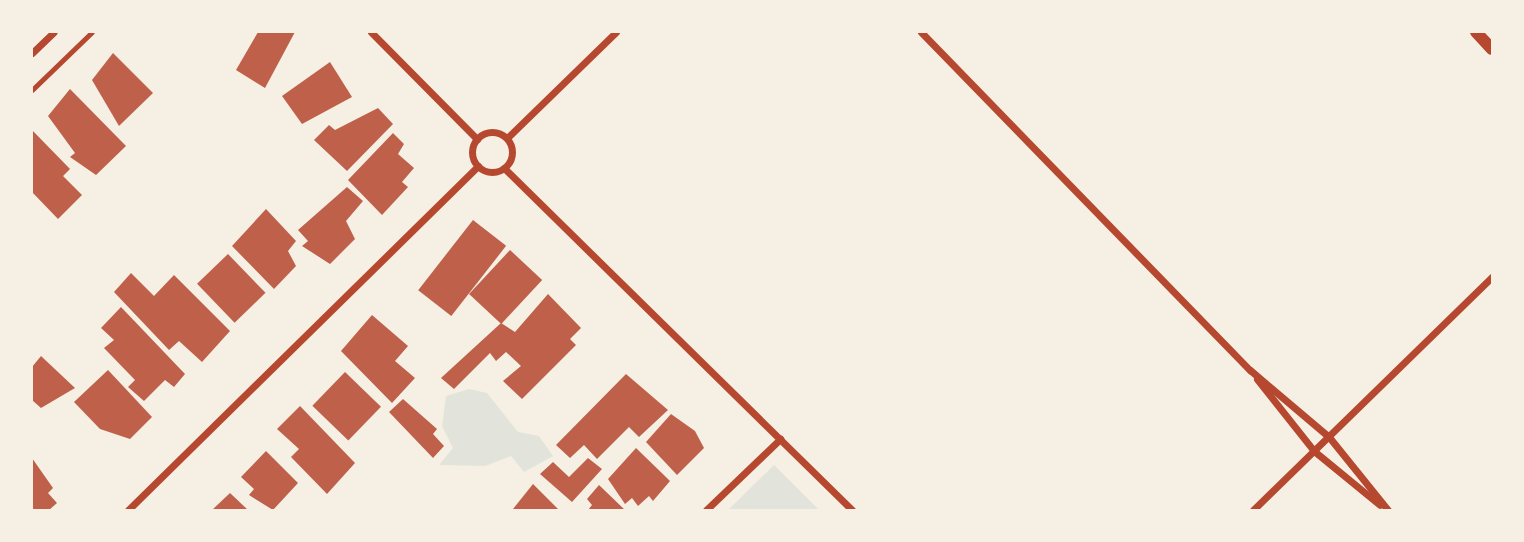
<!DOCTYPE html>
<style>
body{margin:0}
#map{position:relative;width:1524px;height:542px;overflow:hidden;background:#f6efe4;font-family:Quicksand,sans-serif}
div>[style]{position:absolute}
.green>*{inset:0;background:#e2e4dc}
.building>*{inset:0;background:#bf614a;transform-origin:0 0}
.path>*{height:4.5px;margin:-2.25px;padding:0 2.25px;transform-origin:2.25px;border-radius:2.25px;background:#b5482f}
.minor>*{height:7px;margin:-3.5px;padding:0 3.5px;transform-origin:3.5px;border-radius:3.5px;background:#b5482f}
.minor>.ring{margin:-3.5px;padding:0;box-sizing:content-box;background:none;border:7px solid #b5482f;border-radius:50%}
.tertiary>*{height:12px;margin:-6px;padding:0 6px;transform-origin:6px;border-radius:6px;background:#b5482f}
span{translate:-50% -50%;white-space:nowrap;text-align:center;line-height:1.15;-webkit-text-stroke:5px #f6efe4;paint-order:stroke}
.frame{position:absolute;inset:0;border:33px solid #f6efe4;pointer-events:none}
</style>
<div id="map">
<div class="green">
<i style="clip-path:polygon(469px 389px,487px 393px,518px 432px,539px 436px,553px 456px,524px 472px,511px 456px,485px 466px,439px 465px,453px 448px,442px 426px,446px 396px)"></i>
<i style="clip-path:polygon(774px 465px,819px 510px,728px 510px)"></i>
</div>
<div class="building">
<i style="clip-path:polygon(258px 32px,295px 32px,265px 88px,236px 70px)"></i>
<i style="clip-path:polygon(113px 53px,153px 93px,119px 126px,92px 80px)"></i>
<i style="clip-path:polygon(330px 62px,352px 97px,302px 124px,282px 96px)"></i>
<i style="clip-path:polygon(70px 89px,126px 146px,96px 175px,70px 157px,75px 153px,48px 116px)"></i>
<i style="clip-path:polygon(378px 108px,393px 124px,347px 171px,314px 140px,329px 125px,335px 130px)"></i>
<i style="clip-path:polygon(32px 130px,70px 169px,63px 176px,82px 195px,58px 219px,32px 192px)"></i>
<i style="clip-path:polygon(393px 133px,404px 144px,398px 154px,414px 168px,402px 182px,408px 187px,382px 215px,348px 180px)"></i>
<i style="clip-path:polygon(347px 187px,363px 201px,346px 221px,355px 239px,330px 264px,302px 246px,308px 241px,298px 230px)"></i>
<i style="clip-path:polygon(266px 209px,296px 241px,288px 251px,296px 266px,274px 289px,232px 246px)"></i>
<i style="left:473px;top:220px;width:42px;height:89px;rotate:38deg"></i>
<i style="left:510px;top:250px;width:44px;height:60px;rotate:43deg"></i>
<i style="left:228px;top:254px;width:54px;height:43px;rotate:46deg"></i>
<i style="clip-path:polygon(131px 273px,154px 296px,174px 275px,230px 331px,202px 362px,179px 341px,169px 350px,114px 292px)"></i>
<i style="clip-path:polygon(548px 294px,581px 328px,570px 339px,576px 345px,522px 399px,503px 381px,521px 366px,506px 352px,496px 361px,490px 353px,454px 389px,441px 378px,501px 323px,515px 332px)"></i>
<i style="clip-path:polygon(121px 307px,185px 374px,174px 387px,165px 380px,144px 401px,128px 387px,135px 380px,104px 348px,114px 340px,101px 328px)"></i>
<i style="clip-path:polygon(372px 315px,408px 346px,395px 361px,415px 378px,392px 403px,341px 351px)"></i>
<i style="clip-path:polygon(41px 356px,75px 388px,41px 408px,32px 400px,32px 367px)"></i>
<i style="clip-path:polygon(108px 370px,152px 417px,130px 439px,100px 429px,74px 402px)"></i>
<i style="left:345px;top:372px;width:50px;height:47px;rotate:44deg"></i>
<i style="clip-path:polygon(626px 374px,668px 410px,639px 437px,629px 427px,597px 459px,584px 445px,570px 458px,556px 445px)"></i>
<i style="clip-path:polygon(403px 399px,437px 429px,433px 434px,444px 446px,433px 458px,389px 412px)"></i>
<i style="clip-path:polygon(300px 406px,355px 463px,327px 494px,291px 457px,299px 449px,277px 429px)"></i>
<i style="clip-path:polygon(671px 414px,695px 431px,704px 448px,677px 475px,646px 442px)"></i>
<i style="clip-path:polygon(636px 448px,670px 481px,653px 501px,649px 496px,638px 506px,632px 498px,625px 504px,608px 479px)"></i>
<i style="clip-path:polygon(266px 451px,298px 483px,273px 510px,249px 495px,254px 489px,241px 477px)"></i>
<i style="clip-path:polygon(32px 458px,53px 488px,48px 493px,57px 503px,49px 510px,32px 510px)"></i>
<i style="clip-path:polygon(588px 458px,602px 469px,572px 502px,540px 474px,553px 462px,569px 477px)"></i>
<i style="clip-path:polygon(533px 484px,559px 510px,513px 509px)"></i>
<i style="clip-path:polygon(599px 485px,625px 510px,588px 510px,592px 505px,587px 499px)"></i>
<i style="clip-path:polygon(230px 493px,248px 510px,212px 510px)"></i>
</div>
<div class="path">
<i style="left:32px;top:90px;width:83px;rotate:-44deg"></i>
</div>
<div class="minor">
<i style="left:371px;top:32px;width:151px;rotate:45.3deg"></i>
<i style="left:921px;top:32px;width:472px;rotate:45.8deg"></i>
<i style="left:1250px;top:370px;width:104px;rotate:40.3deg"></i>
<i style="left:1329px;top:437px;width:94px;rotate:51.1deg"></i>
<i style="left:32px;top:53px;width:30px;rotate:-44deg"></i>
<i class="ring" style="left:472px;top:132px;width:33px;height:33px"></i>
<i style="left:507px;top:138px;width:152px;rotate:-44.2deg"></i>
<i style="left:504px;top:168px;width:488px;rotate:44.5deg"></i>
<i style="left:1257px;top:379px;width:92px;rotate:51.6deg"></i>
<i style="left:1314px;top:451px;width:85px;rotate:39.3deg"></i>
<i style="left:128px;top:510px;width:491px;rotate:-44.5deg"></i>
<i style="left:706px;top:510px;width:103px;rotate:-43.8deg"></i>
<i style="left:1253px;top:510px;width:334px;rotate:-44.3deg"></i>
</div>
<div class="tertiary">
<i style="left:1476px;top:32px;width:23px;rotate:47deg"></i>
</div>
<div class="frame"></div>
</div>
